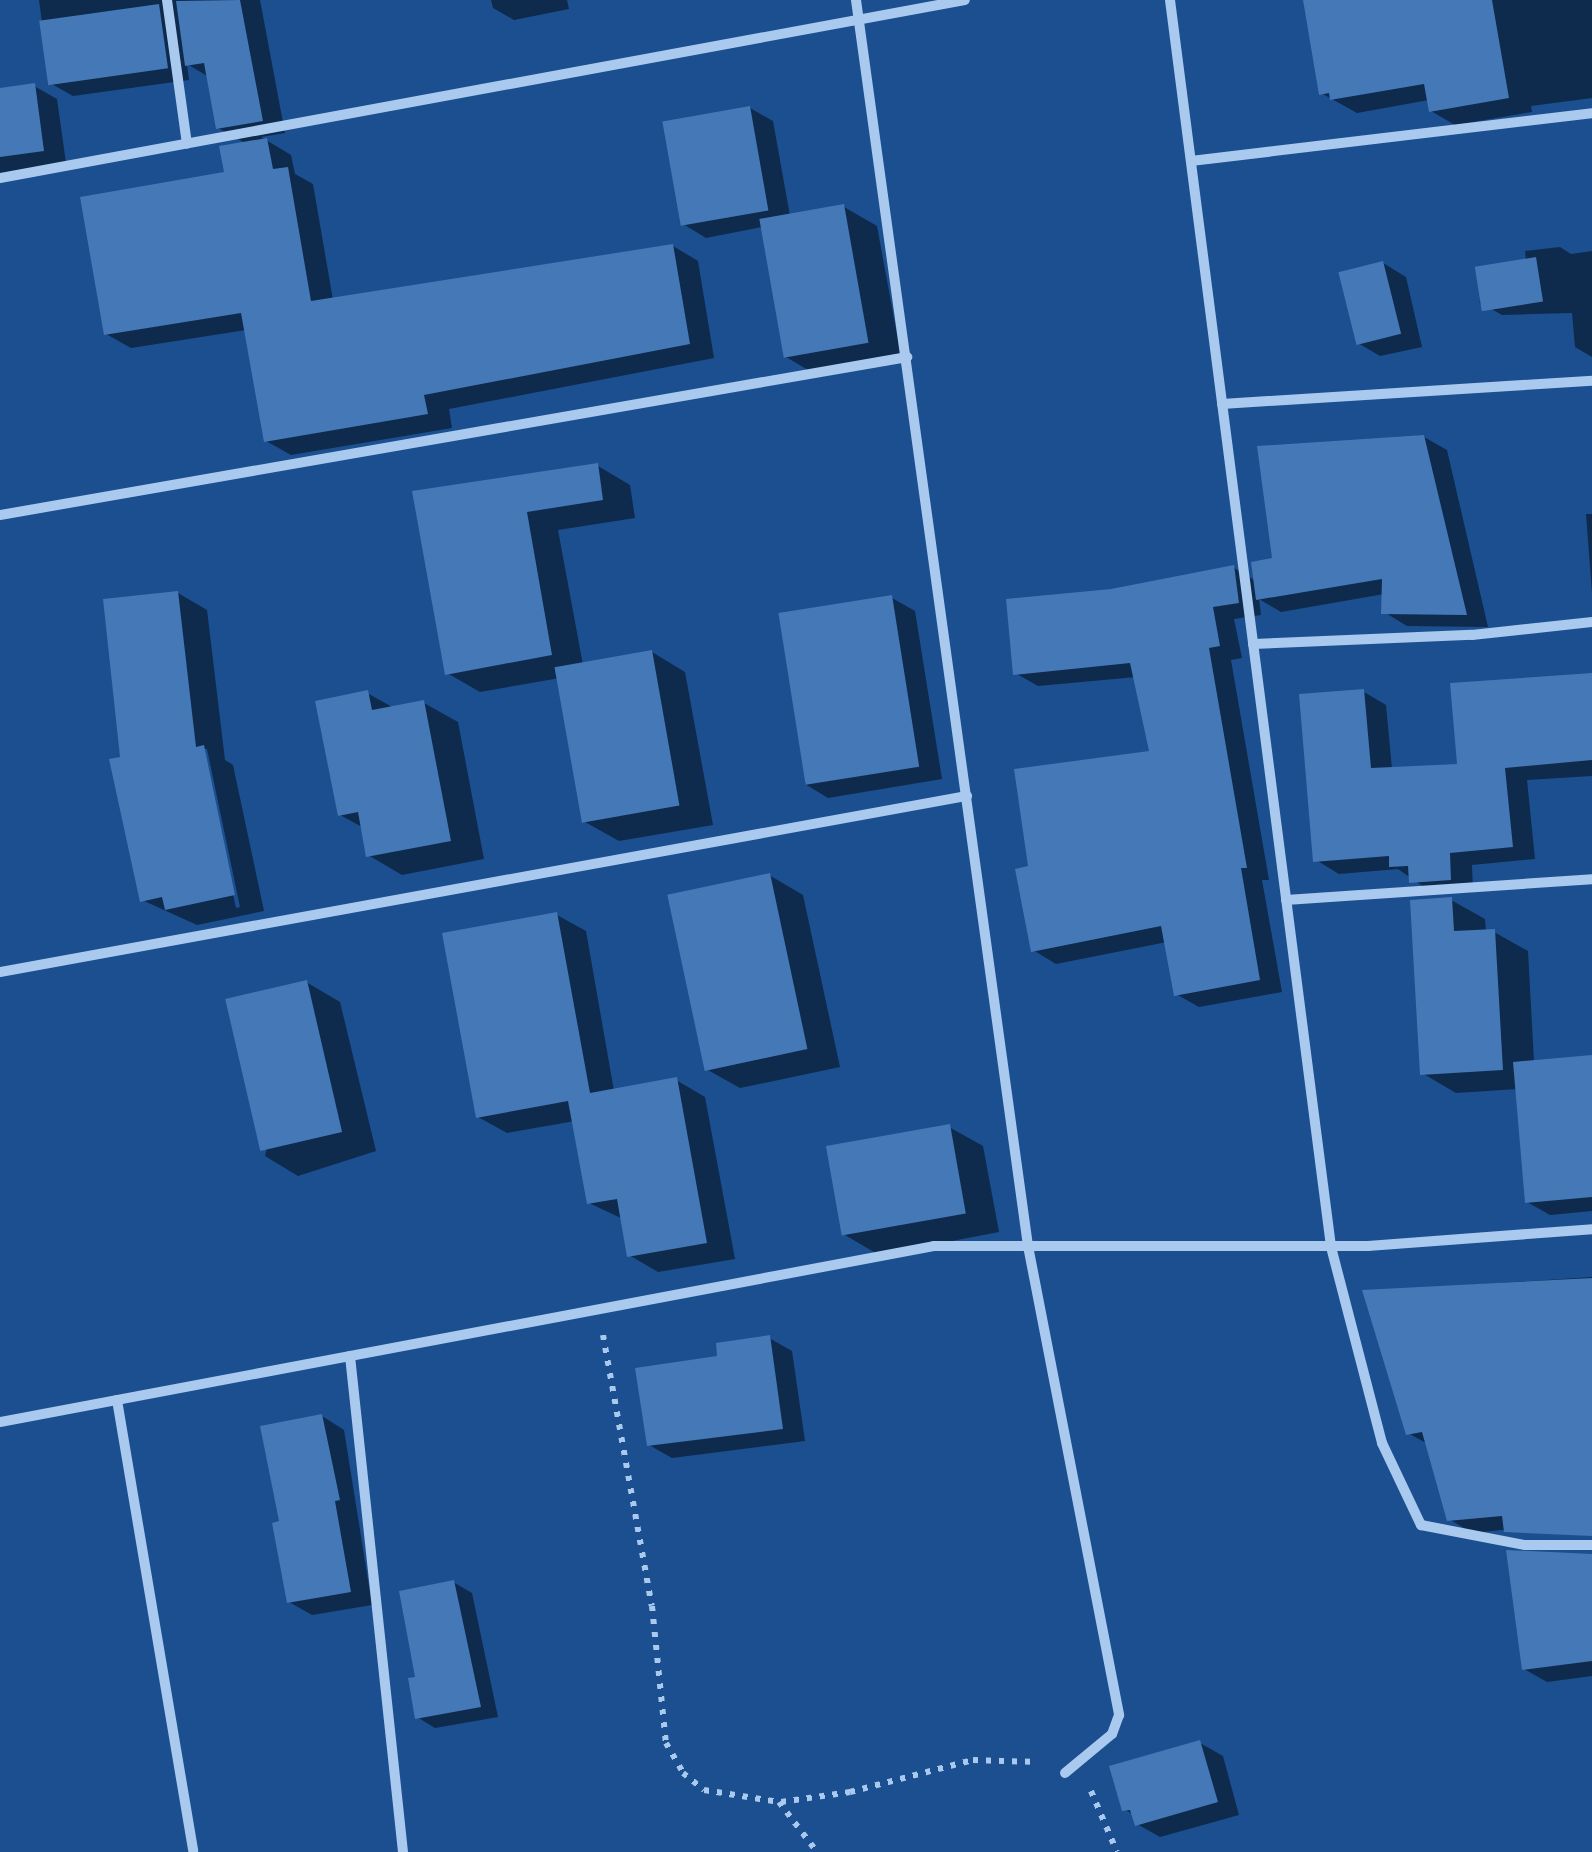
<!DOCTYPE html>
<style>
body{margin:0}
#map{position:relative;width:1592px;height:1852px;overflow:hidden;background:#1b4f8f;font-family:Commissioner,sans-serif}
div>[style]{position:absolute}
.shadow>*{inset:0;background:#0007}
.building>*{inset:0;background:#4478b7;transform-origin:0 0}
.path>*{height:6px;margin-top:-3px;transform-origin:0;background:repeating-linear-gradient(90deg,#a9c9ee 0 5px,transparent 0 13px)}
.minor>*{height:10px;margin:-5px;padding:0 5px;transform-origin:5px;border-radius:5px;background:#a9c9ee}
span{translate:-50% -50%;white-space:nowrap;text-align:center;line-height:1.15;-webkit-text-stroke:9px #1b4f8f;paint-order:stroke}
</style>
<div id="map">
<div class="shadow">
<i style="clip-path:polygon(39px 0,260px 0,285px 133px,261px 137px,291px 155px,295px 174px,313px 184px,333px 300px,673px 246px,698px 261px,714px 358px,449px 409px,452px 428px,291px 455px,266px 441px,246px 330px,131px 348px,106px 334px,247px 144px,218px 128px,209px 77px,187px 64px,189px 80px,73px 96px,50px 83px)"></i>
<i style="clip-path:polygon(491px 0,567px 0,569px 9px,514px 20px,493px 8px)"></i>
<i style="clip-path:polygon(1305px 0,1592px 0,1592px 98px,1531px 106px,1532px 112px,1455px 125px,1431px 111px,1429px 100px,1357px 113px,1321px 93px)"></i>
<i style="clip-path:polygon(34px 86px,57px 99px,66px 163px,0 173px,0 90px)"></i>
<i style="clip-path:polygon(750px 108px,773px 121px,790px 216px,844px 207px,877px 226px,902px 362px,820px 377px,786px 357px,762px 227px,706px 238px,683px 224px)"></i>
<i style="clip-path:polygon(1560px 247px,1571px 254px,1592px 251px,1592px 357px,1575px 347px,1572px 313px,1502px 315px,1479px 302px,1526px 260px,1525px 251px)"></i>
<i style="clip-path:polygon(1383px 263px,1406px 277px,1422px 347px,1380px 356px,1358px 343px)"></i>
<i style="clip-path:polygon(1424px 437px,1447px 450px,1488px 627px,1407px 626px,1384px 612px,1384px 594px,1281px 612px,1259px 599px,1261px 615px,1234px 619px,1242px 658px,1231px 660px,1269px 880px,1262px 880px,1282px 992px,1199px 1007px,1176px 994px,1167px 942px,1056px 964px,1033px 950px,1030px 868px,1152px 753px,1136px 677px,1038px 686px,1015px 673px,1111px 591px,1234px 568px,1256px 581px,1275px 560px)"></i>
<i style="clip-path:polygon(598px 466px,630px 485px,635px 518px,558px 530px,583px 665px,652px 652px,685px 672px,713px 825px,619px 841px,585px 822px,560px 678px,480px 692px,447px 673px,415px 493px)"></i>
<i style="clip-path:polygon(1586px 514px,1592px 514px,1592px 593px)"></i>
<i style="clip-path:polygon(evenodd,178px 593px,207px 610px,225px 760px,233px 765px,264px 911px,197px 925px,142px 900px,178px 593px,202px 749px,207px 749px,240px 907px,236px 908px,202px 749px)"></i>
<i style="clip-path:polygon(892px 598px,915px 611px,942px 779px,828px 798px,805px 784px)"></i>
<i style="clip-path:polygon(1592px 676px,1592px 776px,1527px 780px,1535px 859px,1472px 865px,1473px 892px,1434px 894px,1398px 869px,1339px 874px,1316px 860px,1364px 692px,1386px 705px,1392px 769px,1460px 766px)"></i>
<i style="clip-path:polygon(367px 693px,394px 708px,424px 703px,458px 722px,484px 859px,402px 875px,368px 855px,364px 828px,340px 815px)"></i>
<i style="clip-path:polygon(769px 875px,803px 895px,840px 1067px,740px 1088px,706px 1069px)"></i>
<i style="clip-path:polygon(1451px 900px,1485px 919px,1486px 932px,1494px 932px,1528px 951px,1534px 1062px,1592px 1057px,1592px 1211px,1550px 1215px,1527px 1202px,1518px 1089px,1456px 1093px,1422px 1073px)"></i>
<i style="clip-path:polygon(557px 915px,586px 931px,614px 1091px,676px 1080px,705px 1097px,735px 1259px,658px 1272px,629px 1255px,623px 1219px,589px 1203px,575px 1121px,507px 1133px,478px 1117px)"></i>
<i style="clip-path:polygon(306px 982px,340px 1002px,376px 1151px,298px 1176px,265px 1156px)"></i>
<i style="clip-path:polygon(949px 1127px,983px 1146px,999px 1232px,879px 1255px,845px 1235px)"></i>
<i style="clip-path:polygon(1592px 1277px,1592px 1521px,1472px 1533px,1449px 1519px,1426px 1443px,1408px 1433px,1365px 1292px)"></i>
<i style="clip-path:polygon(769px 1338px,792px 1351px,805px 1441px,672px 1458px,649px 1445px,720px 1358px)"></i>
<i style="clip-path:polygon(322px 1416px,344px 1430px,372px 1605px,312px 1615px,289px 1602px,282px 1523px)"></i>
<i style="clip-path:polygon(1592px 1577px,1592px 1676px,1547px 1682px,1524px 1669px)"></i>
<i style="clip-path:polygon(453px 1582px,472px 1593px,498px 1717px,435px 1728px,417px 1717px,418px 1679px)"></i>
<i style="clip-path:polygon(1200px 1743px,1223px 1756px,1239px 1815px,1160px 1837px,1137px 1824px,1134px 1815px,1124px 1809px)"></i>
</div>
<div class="building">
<i style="clip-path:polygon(240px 0,263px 121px,216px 129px,204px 63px,185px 66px,176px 1px)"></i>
<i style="clip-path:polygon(1303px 0,1492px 0,1509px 98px,1429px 112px,1424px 84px,1330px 100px,1329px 93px,1319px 95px)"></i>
<i style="left:159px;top:4px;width:65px;height:121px;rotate:82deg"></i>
<i style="clip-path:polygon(35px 83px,44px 151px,0 157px,0 88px)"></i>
<i style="left:750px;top:106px;width:106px;height:89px;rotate:80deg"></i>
<i style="clip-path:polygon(267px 138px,273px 169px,288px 167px,311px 301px,673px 244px,690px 344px,424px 395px,428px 414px,264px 442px,241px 313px,104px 335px,80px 197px,224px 172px,219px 146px)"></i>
<i style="left:844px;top:204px;width:141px;height:86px;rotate:80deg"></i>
<i style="left:1536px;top:257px;width:45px;height:62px;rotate:81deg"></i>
<i style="left:1383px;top:261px;width:75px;height:46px;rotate:76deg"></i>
<i style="clip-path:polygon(1424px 435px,1467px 615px,1381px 614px,1382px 579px,1256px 600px,1251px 562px,1272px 558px,1257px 446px)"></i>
<i style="clip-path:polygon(598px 463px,603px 500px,527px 512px,552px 655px,445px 675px,412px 491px)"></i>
<i style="clip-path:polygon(1234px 565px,1239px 603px,1213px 607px,1220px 646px,1209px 648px,1247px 868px,1241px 868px,1260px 980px,1174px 996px,1161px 926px,1031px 952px,1015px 869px,1028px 866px,1014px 769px,1149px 751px,1130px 663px,1013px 675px,1006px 599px,1111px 589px)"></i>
<i style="clip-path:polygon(178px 591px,196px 747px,204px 745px,235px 895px,165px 910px,162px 897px,140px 902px,109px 759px,120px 757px,103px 599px)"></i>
<i style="left:892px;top:595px;width:174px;height:115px;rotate:81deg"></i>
<i style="left:652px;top:650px;width:158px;height:99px;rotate:80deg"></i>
<i style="clip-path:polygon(1592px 673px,1592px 760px,1505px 768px,1513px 847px,1450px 853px,1451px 880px,1409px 883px,1408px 866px,1389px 867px,1389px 856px,1313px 862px,1299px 694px,1364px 689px,1371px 768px,1457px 764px,1450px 683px)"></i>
<i style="clip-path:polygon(368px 690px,372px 710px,424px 700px,451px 841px,366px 857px,358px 812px,338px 816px,315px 701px)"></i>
<i style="left:770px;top:873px;width:180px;height:105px;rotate:78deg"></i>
<i style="clip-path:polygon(1452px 897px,1454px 931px,1495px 929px,1503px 1070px,1420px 1075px,1410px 900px)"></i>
<i style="clip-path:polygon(557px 912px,590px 1093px,677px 1077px,707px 1243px,627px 1257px,617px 1199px,587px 1204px,568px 1101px,476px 1118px,442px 933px)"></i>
<i style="left:307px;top:980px;width:156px;height:84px;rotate:77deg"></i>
<i style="clip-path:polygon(1592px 1055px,1592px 1197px,1525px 1203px,1513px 1062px)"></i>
<i style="left:950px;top:1124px;width:91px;height:126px;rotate:80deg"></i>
<i style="clip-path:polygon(1592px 1278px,1592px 1536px,1504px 1532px,1502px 1516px,1447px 1521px,1422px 1432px,1406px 1435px,1362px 1290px)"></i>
<i style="clip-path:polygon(770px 1335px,783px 1429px,647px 1446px,635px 1368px,717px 1356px,716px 1343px)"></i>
<i style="clip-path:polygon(322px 1414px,340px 1500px,335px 1501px,351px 1592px,287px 1603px,272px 1523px,279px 1521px,260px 1426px)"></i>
<i style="clip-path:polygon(1506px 1550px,1592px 1554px,1592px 1661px,1522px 1670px)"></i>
<i style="clip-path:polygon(454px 1580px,481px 1707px,415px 1719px,408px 1678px,415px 1677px,399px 1591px)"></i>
<i style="clip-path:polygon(1200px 1740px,1218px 1802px,1135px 1826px,1130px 1810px,1122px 1811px,1109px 1766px)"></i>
</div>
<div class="path">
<i style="left:603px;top:1335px;width:275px;rotate:79.8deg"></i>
<i style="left:652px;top:1606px;width:138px;rotate:84.2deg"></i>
<i style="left:666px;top:1743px;width:34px;rotate:60deg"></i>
<i style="left:683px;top:1773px;width:27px;rotate:39deg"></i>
<i style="left:704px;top:1790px;width:76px;rotate:9.1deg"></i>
<i style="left:779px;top:1802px;width:63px;rotate:52.8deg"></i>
<i style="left:1091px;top:1791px;width:66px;rotate:66.9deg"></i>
<i style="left:781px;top:1802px;width:70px;rotate:-8.2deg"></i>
<i style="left:850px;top:1792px;width:127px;rotate:-14.6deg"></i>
<i style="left:973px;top:1760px;width:65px;rotate:1.8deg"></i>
</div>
<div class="minor">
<i style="left:167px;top:0;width:145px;rotate:82.1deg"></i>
<i style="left:856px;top:0;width:1258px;rotate:82.14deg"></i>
<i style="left:1028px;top:1246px;width:478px;rotate:79deg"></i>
<i style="left:1119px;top:1715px;width:20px;rotate:110deg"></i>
<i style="left:1112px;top:1734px;width:61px;rotate:140.3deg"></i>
<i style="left:1170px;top:0;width:1257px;rotate:82.64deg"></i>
<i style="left:1331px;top:1247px;width:203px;rotate:75.4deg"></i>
<i style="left:1382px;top:1443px;width:91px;rotate:64.6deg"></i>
<i style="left:1421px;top:1525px;width:106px;rotate:10.9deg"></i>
<i style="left:1525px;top:1545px;width:67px"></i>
<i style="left:1191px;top:161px;width:404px;rotate:-6.8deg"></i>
<i style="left:0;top:178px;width:981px;rotate:-10.45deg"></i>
<i style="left:1222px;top:404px;width:371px;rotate:-3.6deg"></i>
<i style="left:0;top:515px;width:921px;rotate:-9.88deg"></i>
<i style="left:1253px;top:644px;width:219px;rotate:-2.4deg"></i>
<i style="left:1472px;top:635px;width:121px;rotate:-6.2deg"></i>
<i style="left:1286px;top:900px;width:307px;rotate:-3.9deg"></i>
<i style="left:0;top:972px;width:983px;rotate:-10.32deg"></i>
<i style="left:350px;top:1356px;width:499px;rotate:83.9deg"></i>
<i style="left:117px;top:1400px;width:457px;rotate:80.4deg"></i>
<i style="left:0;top:1422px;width:950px;rotate:-10.67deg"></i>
<i style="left:934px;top:1246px;width:434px"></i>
<i style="left:1368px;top:1246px;width:225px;rotate:-4.3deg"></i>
</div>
</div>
